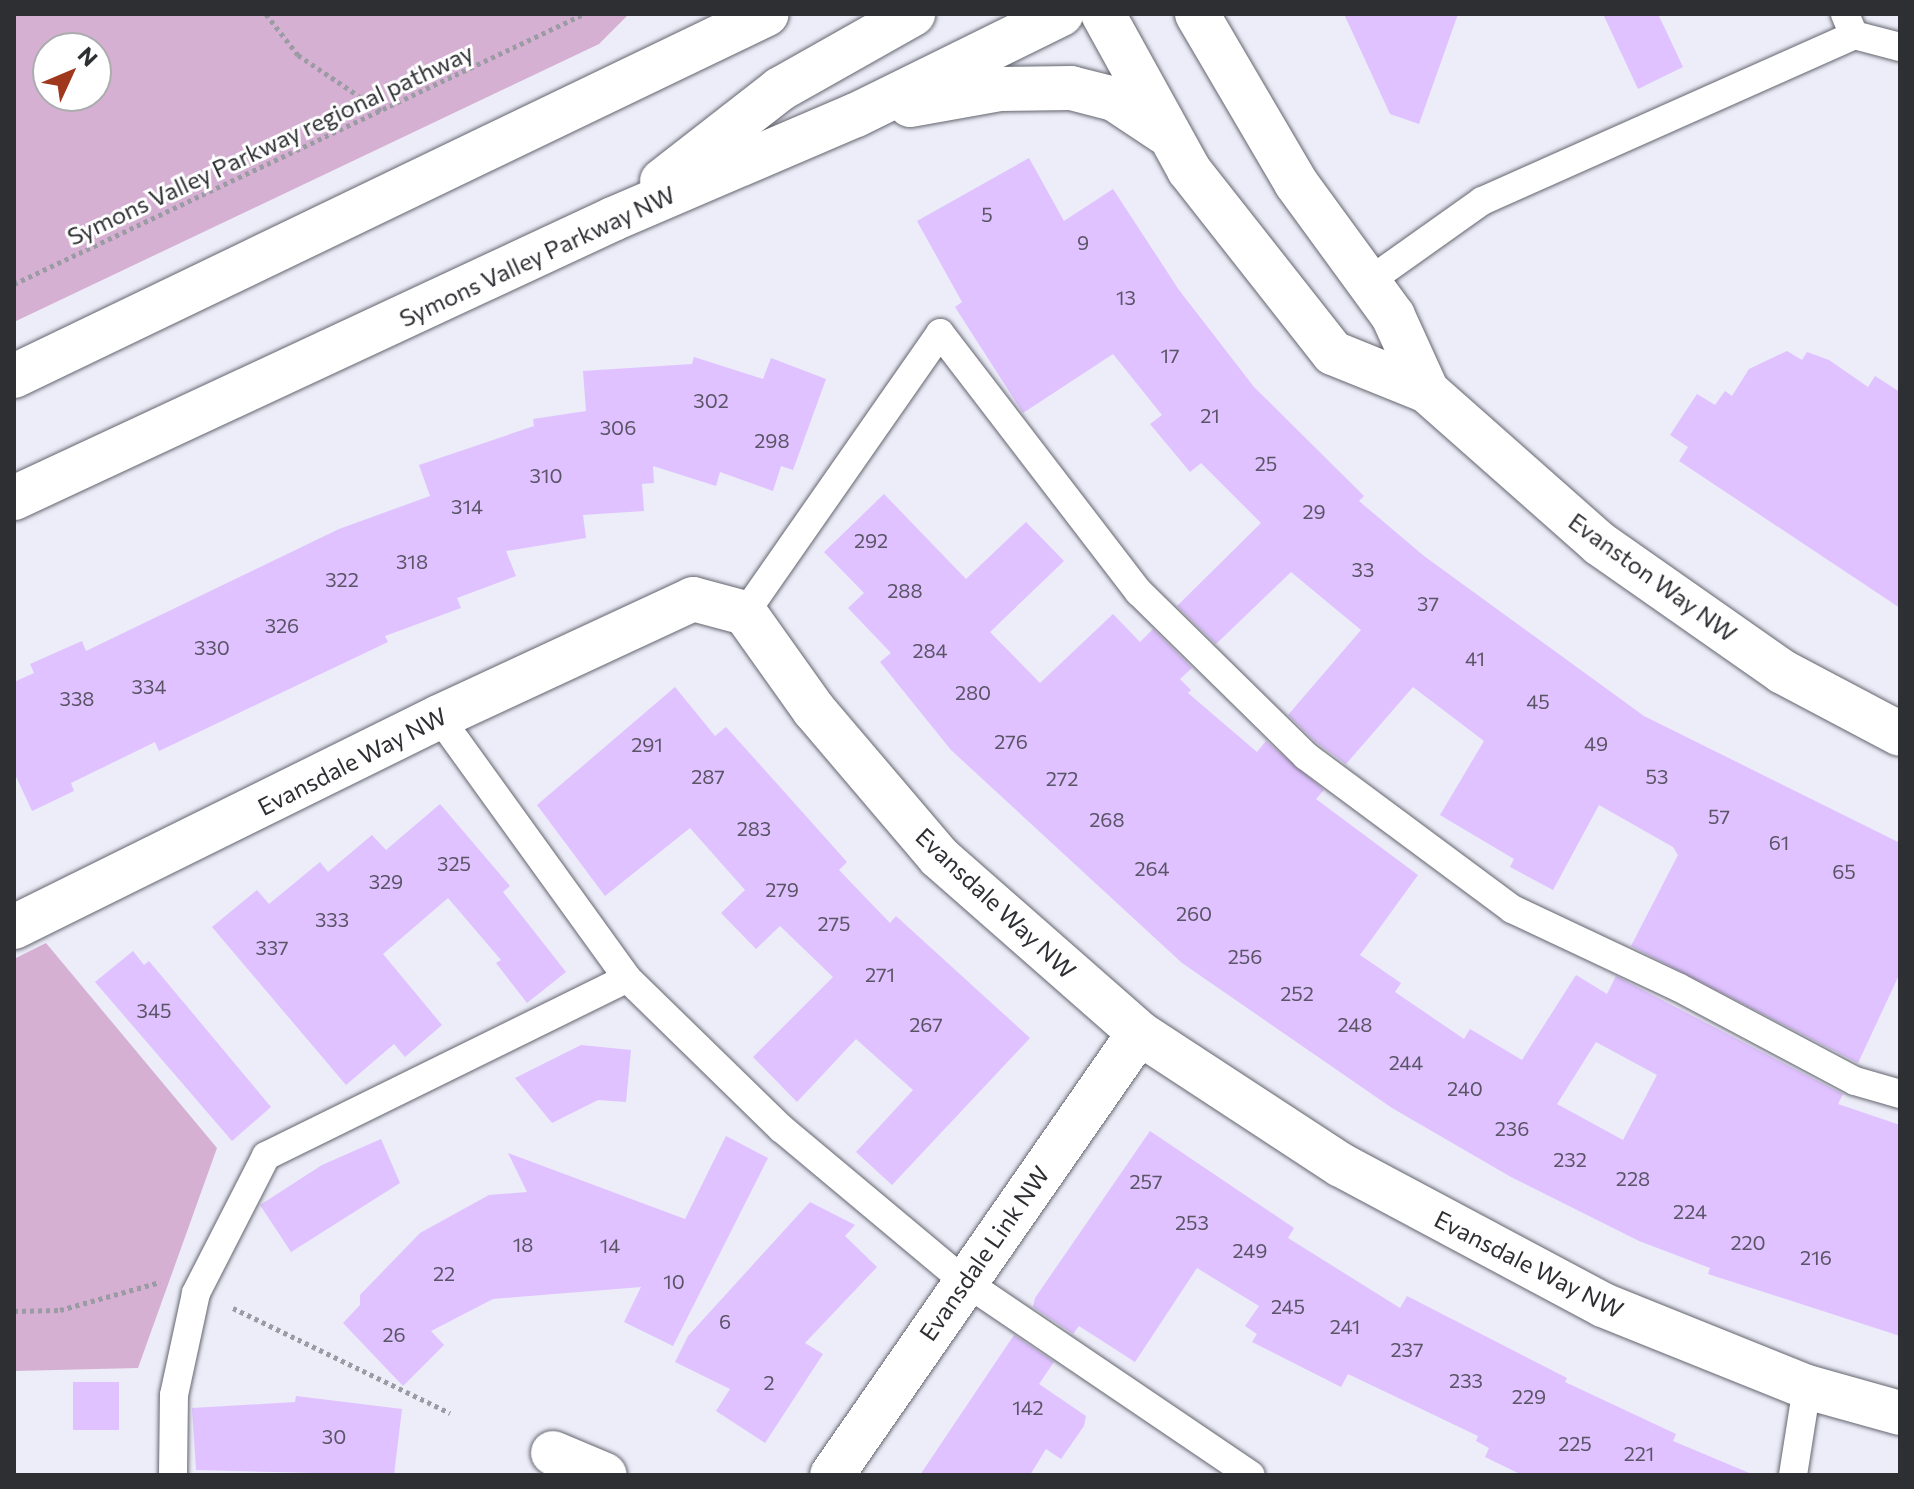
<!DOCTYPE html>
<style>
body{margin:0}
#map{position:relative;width:1914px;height:1489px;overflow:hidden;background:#ecedf8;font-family:Commissioner,sans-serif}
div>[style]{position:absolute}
.green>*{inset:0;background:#d5b0d3}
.building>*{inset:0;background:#dfc2ff;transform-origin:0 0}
.path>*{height:5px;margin-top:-2.5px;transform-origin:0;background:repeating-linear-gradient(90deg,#9a9ba3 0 4px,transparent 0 8px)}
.roads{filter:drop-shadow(0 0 2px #64656f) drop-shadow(0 0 2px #64656f)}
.lane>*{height:28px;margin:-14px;padding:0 14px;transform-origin:14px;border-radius:14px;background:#fff}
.street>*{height:44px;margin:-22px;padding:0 22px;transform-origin:22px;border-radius:22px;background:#fff}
.secondary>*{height:44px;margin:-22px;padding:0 22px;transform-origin:22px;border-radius:22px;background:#fff}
span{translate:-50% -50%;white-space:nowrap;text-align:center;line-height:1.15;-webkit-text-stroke:6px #fff;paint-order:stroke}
.number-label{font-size:20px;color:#5a5466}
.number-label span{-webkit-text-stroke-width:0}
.street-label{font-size:24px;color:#2e2f33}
.frame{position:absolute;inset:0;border:16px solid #2e2f33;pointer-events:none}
.north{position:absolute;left:32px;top:32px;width:80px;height:80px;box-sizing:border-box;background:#fff;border:2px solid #abacad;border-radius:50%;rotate:46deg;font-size:22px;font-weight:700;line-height:32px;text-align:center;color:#2e2f33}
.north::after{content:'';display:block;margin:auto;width:28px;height:36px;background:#a0381e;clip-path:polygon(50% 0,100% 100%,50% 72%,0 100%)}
</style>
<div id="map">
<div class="green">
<i style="clip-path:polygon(evenodd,14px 14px,629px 14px,599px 44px,14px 322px,14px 14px,48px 48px,96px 48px,96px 96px,48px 96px,48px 48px)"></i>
<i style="clip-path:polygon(46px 943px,217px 1148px,138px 1368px,14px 1371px,14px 959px)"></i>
</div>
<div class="building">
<i style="clip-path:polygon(1344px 14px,1458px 14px,1419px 124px,1390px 114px)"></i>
<i style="clip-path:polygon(1603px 14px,1658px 14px,1683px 67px,1638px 89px)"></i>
<i style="clip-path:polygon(1029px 158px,1064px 221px,1113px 189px,1179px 290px,1254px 387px,1364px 496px,1359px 501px,1424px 556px,1644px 716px,1900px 843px,1900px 973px,1858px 1063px,1631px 946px,1678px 855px,1673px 847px,1599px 805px,1553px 890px,1510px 867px,1514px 859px,1440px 815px,1484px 741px,1413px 687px,1346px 764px,1317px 743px,1288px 715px,1361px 630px,1291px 572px,1216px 644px,1177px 606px,1261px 523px,1201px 463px,1190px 472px,1150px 424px,1162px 415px,1113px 354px,1023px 413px,955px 307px,962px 302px,917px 221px)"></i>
<i style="clip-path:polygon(1787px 351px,1802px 360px,1807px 352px,1829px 360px,1868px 387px,1875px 376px,1900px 392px,1900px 608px,1679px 461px,1688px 447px,1670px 435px,1697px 394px,1715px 405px,1725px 391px,1732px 396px,1749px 369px)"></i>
<i style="clip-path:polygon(694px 357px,763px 379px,771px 358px,826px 379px,793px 470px,781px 466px,773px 491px,720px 472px,716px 486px,653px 466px,654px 483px,642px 484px,644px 511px,583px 515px,586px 538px,506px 551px,516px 576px,457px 598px,461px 608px,385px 636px,388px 642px,159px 751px,155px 742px,71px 783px,74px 791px,32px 811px,14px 772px,14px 682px,34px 673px,30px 664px,82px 641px,86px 651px,339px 529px,430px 496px,419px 465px,534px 426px,533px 419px,586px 411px,583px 371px,692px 364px)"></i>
<i style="clip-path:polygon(evenodd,884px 494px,966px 579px,1026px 522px,1064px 561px,990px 632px,1040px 683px,1113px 614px,1140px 642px,1153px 629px,1192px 668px,1180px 679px,1191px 690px,1188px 693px,1257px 752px,1266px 741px,1324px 790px,1316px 799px,1418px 875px,1360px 955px,1401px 983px,1395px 992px,1464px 1039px,1470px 1029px,1522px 1060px,1576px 975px,1607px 994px,1616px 976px,1843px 1094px,1838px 1104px,1900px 1125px,1900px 1336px,1708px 1274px,1710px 1268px,1639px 1241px,1511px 1177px,1392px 1108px,1182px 963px,951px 750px,880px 662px,891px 653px,848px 608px,864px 593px,824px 552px,884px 494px,1596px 1042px,1657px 1075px,1623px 1140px,1557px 1104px,1596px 1042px)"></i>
<i style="clip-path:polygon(675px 687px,715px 736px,726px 727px,771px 777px,847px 862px,839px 870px,890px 923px,896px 916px,1030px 1038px,892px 1185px,856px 1152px,913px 1090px,856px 1039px,797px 1102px,753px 1057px,833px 977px,780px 926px,756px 949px,721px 913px,745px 890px,690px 828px,605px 896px,537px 805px)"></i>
<i style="clip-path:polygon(440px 804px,510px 886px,503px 892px,566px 972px,527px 1003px,496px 963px,501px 960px,448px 898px,383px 954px,442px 1025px,405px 1057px,394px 1044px,346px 1085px,212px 927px,257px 890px,269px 904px,320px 862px,328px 872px,372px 835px,386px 850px)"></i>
<i style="clip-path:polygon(133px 951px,144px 965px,149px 961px,271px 1107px,232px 1141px,95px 982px)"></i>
<i style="clip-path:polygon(581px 1045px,631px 1050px,626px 1102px,598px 1100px,552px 1123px,515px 1078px)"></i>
<i style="clip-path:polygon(1150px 1131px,1294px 1228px,1288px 1238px,1400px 1308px,1407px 1296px,1567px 1378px,1565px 1382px,1676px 1434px,1673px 1441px,1754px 1475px,1522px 1475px,1485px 1457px,1489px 1448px,1476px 1441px,1478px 1436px,1348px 1374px,1341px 1387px,1252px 1342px,1257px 1334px,1245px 1326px,1259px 1306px,1197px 1268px,1135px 1362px,1079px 1326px,1073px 1334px,1033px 1307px,1035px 1298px)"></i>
<i style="clip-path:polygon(726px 1136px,768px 1158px,673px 1346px,624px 1322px,641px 1287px,493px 1299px,431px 1331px,444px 1345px,403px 1386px,343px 1323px,360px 1305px,360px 1295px,420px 1233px,489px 1195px,527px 1192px,508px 1153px,685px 1219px)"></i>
<i style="clip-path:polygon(381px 1139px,400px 1183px,291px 1252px,260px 1205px,322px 1165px)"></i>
<i style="clip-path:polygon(810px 1202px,855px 1225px,845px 1236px,877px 1267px,805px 1343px,823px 1354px,765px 1443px,716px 1411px,730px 1389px,675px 1362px,688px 1336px)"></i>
<i style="clip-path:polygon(1014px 1335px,1054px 1362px,1039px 1384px,1086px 1416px,1084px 1426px,1061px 1459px,1046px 1449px,1030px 1475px,920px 1475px)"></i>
<i style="left:73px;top:1382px;width:46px;height:48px"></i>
<i style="clip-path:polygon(296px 1396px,402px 1409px,394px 1475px,196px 1470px,192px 1408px,295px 1402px)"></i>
</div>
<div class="path">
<i style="left:266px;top:14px;width:52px;rotate:52deg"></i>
<i style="left:298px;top:55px;width:100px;rotate:34deg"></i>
<i style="left:14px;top:284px;width:631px;rotate:-25.35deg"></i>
<i style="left:233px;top:1308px;width:241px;rotate:25.8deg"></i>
<i style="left:14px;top:1311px;width:46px;rotate:-1.2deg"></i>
<i style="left:60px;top:1310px;width:104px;rotate:-15.6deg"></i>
</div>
<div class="roads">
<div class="lane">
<i style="left:1845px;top:14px;width:23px;rotate:67deg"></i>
<i style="left:1854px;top:35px;width:48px;rotate:14.6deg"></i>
<i style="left:1368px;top:282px;width:140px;rotate:-35.4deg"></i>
<i style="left:1482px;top:201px;width:407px;rotate:-24deg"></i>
<i style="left:745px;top:613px;width:341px;rotate:-55.1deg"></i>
<i style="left:940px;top:333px;width:327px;rotate:52.5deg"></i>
<i style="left:1139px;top:592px;width:234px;rotate:44.5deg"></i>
<i style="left:1306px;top:756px;width:257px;rotate:36.6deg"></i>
<i style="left:1512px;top:909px;width:183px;rotate:25.2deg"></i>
<i style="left:1678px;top:987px;width:200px;rotate:28deg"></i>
<i style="left:1855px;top:1081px;width:47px;rotate:16.1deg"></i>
<i style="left:439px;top:717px;width:322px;rotate:54.2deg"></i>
<i style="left:627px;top:978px;width:216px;rotate:44.3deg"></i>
<i style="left:782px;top:1129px;width:237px;rotate:39.9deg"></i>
<i style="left:964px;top:1281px;width:346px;rotate:34.1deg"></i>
<i style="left:173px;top:1475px;width:80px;rotate:-89.3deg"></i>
<i style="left:174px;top:1395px;width:104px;rotate:-77.8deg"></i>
<i style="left:196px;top:1293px;width:154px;rotate:-62.9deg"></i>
<i style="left:266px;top:1156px;width:402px;rotate:-26.2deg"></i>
<i style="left:1793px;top:1475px;width:89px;rotate:-81deg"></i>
</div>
<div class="street">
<i style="left:14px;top:927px;width:474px;rotate:-26.3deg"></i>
<i style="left:439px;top:717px;width:280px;rotate:-24.9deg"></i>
<i style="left:693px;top:599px;width:54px;rotate:15.1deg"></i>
<i style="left:745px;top:613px;width:119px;rotate:54.6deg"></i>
<i style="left:814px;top:710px;width:193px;rotate:49.6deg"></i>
<i style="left:939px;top:857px;width:266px;rotate:41.3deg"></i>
<i style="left:1139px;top:1033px;width:241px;rotate:33.2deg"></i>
<i style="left:1341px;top:1165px;width:297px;rotate:28.1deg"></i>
<i style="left:1603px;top:1305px;width:220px;rotate:21.9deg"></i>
<i style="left:1807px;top:1387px;width:97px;rotate:15.6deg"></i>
<i style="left:553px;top:1453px;width:56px;rotate:22.9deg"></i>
<i style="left:832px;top:1475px;width:538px;rotate:-55.22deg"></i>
</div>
<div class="secondary">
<i style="left:1103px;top:14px;width:178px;rotate:61.1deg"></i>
<i style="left:1189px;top:170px;width:233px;rotate:51.8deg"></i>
<i style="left:1333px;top:353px;width:101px;rotate:22deg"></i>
<i style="left:1427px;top:391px;width:231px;rotate:41.5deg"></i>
<i style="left:1600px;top:544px;width:223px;rotate:35deg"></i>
<i style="left:1783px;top:672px;width:132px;rotate:27.9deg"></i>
<i style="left:1197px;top:14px;width:196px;rotate:59.6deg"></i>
<i style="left:1296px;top:183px;width:165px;rotate:53.9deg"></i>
<i style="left:1393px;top:316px;width:82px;rotate:65.6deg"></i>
<i style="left:910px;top:105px;width:91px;rotate:-10.1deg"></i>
<i style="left:1000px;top:89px;width:71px;rotate:-0.8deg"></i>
<i style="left:1071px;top:88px;width:44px;rotate:14.3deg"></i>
<i style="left:1114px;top:99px;width:60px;rotate:33.4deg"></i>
<i style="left:662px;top:181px;width:150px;rotate:-37.9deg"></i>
<i style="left:780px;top:89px;width:153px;rotate:-29.4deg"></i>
<i style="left:14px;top:376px;width:835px;rotate:-25.68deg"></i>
<i style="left:14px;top:498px;width:661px;rotate:-24.97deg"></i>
<i style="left:613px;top:219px;width:264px;rotate:-23.2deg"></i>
<i style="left:856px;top:115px;width:229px;rotate:-26.2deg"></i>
</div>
</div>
<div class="number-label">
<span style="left:987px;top:214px">5</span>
<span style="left:1083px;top:242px">9</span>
<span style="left:1126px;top:297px">13</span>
<span style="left:1170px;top:355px">17</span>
<span style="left:711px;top:400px">302</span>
<span style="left:1210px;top:415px">21</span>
<span style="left:618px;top:427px">306</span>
<span style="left:772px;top:440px">298</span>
<span style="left:1266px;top:463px">25</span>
<span style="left:546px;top:475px">310</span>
<span style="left:467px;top:506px">314</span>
<span style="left:1314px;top:511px">29</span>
<span style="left:871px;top:540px">292</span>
<span style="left:412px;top:561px">318</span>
<span style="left:1363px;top:569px">33</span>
<span style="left:342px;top:579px">322</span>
<span style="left:905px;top:590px">288</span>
<span style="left:1428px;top:603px">37</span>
<span style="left:282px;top:625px">326</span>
<span style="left:212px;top:647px">330</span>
<span style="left:930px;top:650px">284</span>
<span style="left:1475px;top:658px">41</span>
<span style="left:149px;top:686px">334</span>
<span style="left:973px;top:692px">280</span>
<span style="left:77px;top:698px">338</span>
<span style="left:1538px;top:701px">45</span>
<span style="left:1011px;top:741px">276</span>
<span style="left:1596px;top:743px">49</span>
<span style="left:647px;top:744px">291</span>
<span style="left:708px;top:776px">287</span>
<span style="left:1657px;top:776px">53</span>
<span style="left:1062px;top:778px">272</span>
<span style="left:1719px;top:816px">57</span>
<span style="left:1107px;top:819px">268</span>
<span style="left:754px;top:828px">283</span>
<span style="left:1779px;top:842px">61</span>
<span style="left:454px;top:863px">325</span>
<span style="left:1152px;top:868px">264</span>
<span style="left:1844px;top:871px">65</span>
<span style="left:386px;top:881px">329</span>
<span style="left:782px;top:889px">279</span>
<span style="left:1194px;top:913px">260</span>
<span style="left:332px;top:919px">333</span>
<span style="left:834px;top:923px">275</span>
<span style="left:272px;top:947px">337</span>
<span style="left:1245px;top:956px">256</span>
<span style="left:880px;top:974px">271</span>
<span style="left:1297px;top:993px">252</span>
<span style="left:154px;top:1010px">345</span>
<span style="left:926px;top:1024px">267</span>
<span style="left:1355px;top:1024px">248</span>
<span style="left:1406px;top:1062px">244</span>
<span style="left:1465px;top:1088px">240</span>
<span style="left:1512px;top:1128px">236</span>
<span style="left:1570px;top:1159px">232</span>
<span style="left:1633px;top:1178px">228</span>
<span style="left:1146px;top:1181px">257</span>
<span style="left:1690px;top:1211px">224</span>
<span style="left:1192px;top:1222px">253</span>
<span style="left:1748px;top:1242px">220</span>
<span style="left:523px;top:1244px">18</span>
<span style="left:610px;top:1245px">14</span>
<span style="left:1250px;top:1250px">249</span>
<span style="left:1816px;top:1257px">216</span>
<span style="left:444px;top:1273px">22</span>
<span style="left:674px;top:1281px">10</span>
<span style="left:1288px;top:1306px">245</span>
<span style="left:725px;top:1321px">6</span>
<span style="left:1345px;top:1326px">241</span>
<span style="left:394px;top:1334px">26</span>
<span style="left:1407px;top:1349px">237</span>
<span style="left:1466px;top:1380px">233</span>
<span style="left:769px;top:1382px">2</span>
<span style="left:1529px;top:1396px">229</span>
<span style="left:1028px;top:1407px">142</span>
<span style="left:334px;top:1436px">30</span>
<span style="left:1575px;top:1443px">225</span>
<span style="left:1639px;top:1453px">221</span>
</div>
<div class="street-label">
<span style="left:270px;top:144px;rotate:-25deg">Symons Valley Parkway regional pathway</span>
<span style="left:537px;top:256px;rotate:-25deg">Symons Valley Parkway NW</span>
<span style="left:1653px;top:577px;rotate:36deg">Evanston Way NW</span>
<span style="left:352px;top:761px;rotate:-27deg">Evansdale Way NW</span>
<span style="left:996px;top:903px;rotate:43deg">Evansdale Way NW</span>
<span style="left:984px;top:1253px;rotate:-55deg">Evansdale Link NW</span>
<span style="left:1529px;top:1264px;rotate:27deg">Evansdale Way NW</span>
</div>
<div class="frame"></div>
<div class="north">N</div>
</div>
